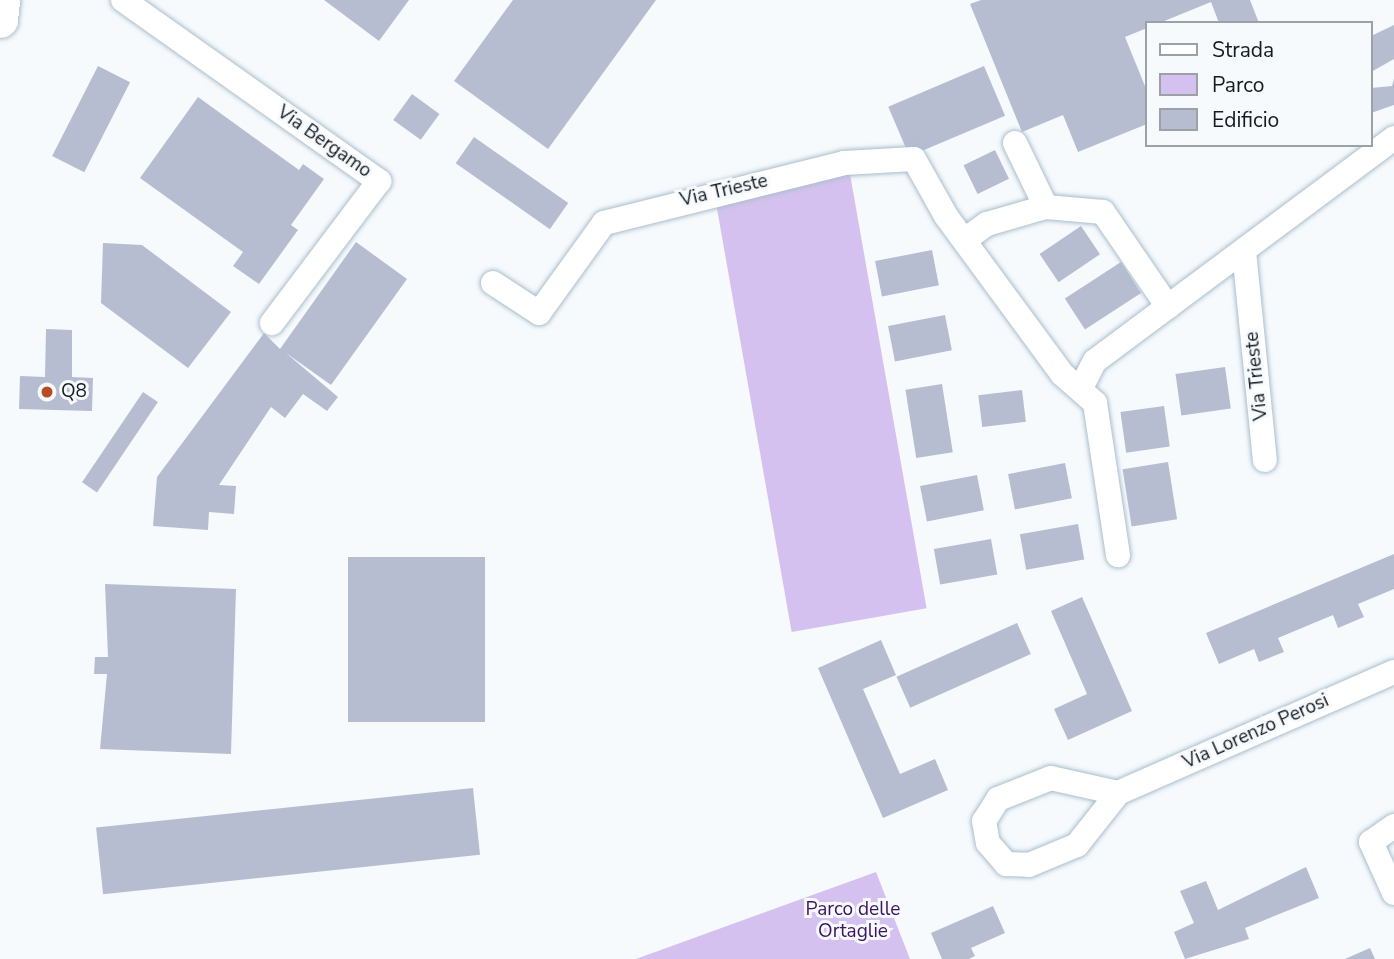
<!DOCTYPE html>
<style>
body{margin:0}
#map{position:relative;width:1394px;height:959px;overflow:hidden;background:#f6fafd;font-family:"Nunito Sans",sans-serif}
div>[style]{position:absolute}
.green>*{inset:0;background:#d4c1ef;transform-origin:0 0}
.building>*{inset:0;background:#b6bdd1;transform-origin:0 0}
.roads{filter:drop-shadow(0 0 2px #aabecc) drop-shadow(0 0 2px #aabecc)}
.street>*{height:24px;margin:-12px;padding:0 12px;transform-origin:12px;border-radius:12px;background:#fff}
.secondary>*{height:35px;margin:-17.5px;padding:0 17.5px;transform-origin:17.5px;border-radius:17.5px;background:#fff}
.dots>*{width:19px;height:19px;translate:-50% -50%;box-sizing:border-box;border:4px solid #f6fafd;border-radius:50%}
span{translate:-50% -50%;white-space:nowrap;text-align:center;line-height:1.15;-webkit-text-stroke:6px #f6fafd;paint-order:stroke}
.street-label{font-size:19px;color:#141c21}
.poi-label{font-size:19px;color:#141c21}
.left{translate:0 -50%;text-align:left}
.park-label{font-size:19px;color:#3b145e}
.legend{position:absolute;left:1145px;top:21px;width:228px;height:126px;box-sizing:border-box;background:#f6fafd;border:2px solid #9ca1a5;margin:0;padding:9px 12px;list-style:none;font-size:21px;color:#141c21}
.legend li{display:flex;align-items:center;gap:14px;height:35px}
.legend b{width:35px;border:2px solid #9ca1a5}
</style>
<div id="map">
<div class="green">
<i style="left:850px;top:174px;width:441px;height:137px;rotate:80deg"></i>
<i style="clip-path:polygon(876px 872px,910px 959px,636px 959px)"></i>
</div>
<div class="building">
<i style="clip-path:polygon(324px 0,409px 0,379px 41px)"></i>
<i style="clip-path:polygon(513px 0,656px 0,548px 149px,454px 81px)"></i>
<i style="clip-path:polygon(981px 0,1250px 0,1259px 23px,1219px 23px,1211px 2px,1125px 37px,1147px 91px,1147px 124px,1078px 152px,1063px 115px,1022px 132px,970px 4px)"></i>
<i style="clip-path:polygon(1394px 25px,1394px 59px,1371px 72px,1371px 36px)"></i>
<i style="left:98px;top:66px;width:36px;height:101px;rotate:27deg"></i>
<i style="left:984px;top:66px;width:54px;height:104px;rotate:67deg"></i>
<i style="clip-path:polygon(1394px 79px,1394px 105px,1371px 113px,1371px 88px,1392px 86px)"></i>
<i style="left:412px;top:94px;width:34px;height:32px;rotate:36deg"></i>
<i style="clip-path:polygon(198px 97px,299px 170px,303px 164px,324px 179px,291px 225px,298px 230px,259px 284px,233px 266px,243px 252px,140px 178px)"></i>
<i style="left:474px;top:137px;width:115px;height:32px;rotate:35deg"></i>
<i style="left:995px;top:150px;width:32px;height:35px;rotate:64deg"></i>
<i style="left:1081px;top:226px;width:34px;height:50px;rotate:56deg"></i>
<i style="clip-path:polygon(356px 242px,407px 279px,331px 385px,286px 353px,338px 397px,327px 411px,303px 394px,285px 418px,271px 407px,219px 485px,236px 486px,234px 514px,209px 512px,208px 530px,153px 526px,157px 477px,264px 333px,280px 349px)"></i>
<i style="clip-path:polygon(103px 243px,142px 245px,231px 312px,188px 368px,101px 303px)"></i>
<i style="left:932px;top:250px;width:36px;height:58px;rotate:79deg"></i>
<i style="left:1121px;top:262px;width:37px;height:67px;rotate:57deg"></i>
<i style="left:945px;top:315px;width:36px;height:58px;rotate:79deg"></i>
<i style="clip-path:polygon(46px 329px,72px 330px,72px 377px,93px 378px,92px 411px,19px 409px,20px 376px,45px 377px)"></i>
<i style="left:1225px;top:367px;width:42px;height:50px;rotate:82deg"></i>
<i style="left:942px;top:384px;width:69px;height:37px;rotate:81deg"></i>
<i style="left:1022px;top:390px;width:32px;height:44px;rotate:83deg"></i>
<i style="left:143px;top:392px;width:18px;height:109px;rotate:34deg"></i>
<i style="left:1164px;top:406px;width:41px;height:44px;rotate:82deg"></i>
<i style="left:1168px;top:462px;width:58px;height:46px;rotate:81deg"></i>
<i style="left:1065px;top:463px;width:36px;height:58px;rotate:79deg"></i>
<i style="left:977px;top:475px;width:36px;height:58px;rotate:79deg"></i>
<i style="left:1078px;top:524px;width:36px;height:59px;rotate:80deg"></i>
<i style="left:991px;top:539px;width:36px;height:58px;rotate:80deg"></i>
<i style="clip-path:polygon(1394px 554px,1394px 589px,1358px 604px,1364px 617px,1338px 628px,1333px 615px,1278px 638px,1284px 652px,1259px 662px,1254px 649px,1219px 664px,1206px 633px)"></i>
<i style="left:348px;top:557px;width:137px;height:165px"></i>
<i style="clip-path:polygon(105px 584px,236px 589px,231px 754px,100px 749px,107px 674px,94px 674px,95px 657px,108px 657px)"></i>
<i style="clip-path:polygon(1082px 597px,1132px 711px,1068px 740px,1054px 709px,1087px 694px,1051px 611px)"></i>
<i style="left:1017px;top:623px;width:34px;height:132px;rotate:66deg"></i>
<i style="clip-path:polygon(881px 640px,896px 675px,863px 689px,900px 774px,935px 759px,948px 790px,883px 818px,818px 668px)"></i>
<i style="left:473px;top:788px;width:67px;height:379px;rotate:84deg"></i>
<i style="clip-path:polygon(1306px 867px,1319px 898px,1245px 928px,1249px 939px,1185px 959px,1174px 932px,1194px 923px,1180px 891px,1206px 881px,1218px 910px)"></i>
<i style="clip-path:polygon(993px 906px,1005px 933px,971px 948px,975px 956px,969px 959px,942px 959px,931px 933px)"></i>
<i style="clip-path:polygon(1370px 948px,1375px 959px,1345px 959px)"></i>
</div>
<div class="roads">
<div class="street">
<i style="left:123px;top:0;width:314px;rotate:35.3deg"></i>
<i style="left:379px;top:181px;width:178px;rotate:127deg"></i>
<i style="left:1015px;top:143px;width:71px;rotate:64.2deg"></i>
<i style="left:966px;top:239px;width:26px;rotate:-36deg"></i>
<i style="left:987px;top:224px;width:61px;rotate:-16.1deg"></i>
<i style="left:1046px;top:207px;width:57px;rotate:5deg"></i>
<i style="left:1103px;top:212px;width:115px;rotate:55.6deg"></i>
<i style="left:1244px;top:251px;width:210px;rotate:84.3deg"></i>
<i style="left:493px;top:283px;width:55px;rotate:33.1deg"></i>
<i style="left:539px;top:313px;width:111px;rotate:-54.2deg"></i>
<i style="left:604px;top:223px;width:247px;rotate:-14deg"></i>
<i style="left:844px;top:163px;width:70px;rotate:-3.3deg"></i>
<i style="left:914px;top:159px;width:65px;rotate:60.7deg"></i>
<i style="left:946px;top:216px;width:196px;rotate:53.7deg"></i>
<i style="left:1062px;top:374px;width:44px;rotate:41.3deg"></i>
<i style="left:1095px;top:403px;width:154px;rotate:81.4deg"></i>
<i style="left:1081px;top:388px;width:30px;rotate:-63deg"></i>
<i style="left:1095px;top:361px;width:373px;rotate:-36.7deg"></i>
<i style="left:1118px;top:793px;width:69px;rotate:-167.4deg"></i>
<i style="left:1051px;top:778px;width:57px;rotate:158.4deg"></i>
<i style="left:998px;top:799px;width:26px;rotate:122deg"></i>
<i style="left:984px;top:821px;width:22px;rotate:80deg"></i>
<i style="left:988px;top:843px;width:28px;rotate:49deg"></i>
<i style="left:1006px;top:864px;width:23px;rotate:2deg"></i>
<i style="left:1029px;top:865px;width:52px;rotate:-22.6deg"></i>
<i style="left:1077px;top:845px;width:66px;rotate:-51.7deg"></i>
<i style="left:1118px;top:793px;width:301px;rotate:-23.7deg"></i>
<i style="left:1394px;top:826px;width:28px;rotate:145deg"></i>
<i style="left:1371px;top:842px;width:56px;rotate:65.7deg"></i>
</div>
<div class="secondary">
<i style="left:0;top:20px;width:20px;rotate:-84deg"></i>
</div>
</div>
<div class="dots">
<i style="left:47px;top:392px;background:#b44e22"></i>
</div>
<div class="street-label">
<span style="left:324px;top:142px;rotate:35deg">Via Bergamo</span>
<span style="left:724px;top:191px;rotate:-13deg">Via Trieste</span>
<span style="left:1257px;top:376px;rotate:-96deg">Via Trieste</span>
<span style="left:1256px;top:732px;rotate:-24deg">Via Lorenzo Perosi</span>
</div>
<div class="poi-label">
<span class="left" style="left:61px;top:392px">Q8</span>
</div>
<div class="park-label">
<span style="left:853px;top:921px">Parco delle<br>Ortaglie</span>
</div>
<ul class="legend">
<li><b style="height:9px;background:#fff"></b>Strada</li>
<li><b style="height:19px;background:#d4c1ef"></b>Parco</li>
<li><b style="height:19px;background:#b6bdd1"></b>Edificio</li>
</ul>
</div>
